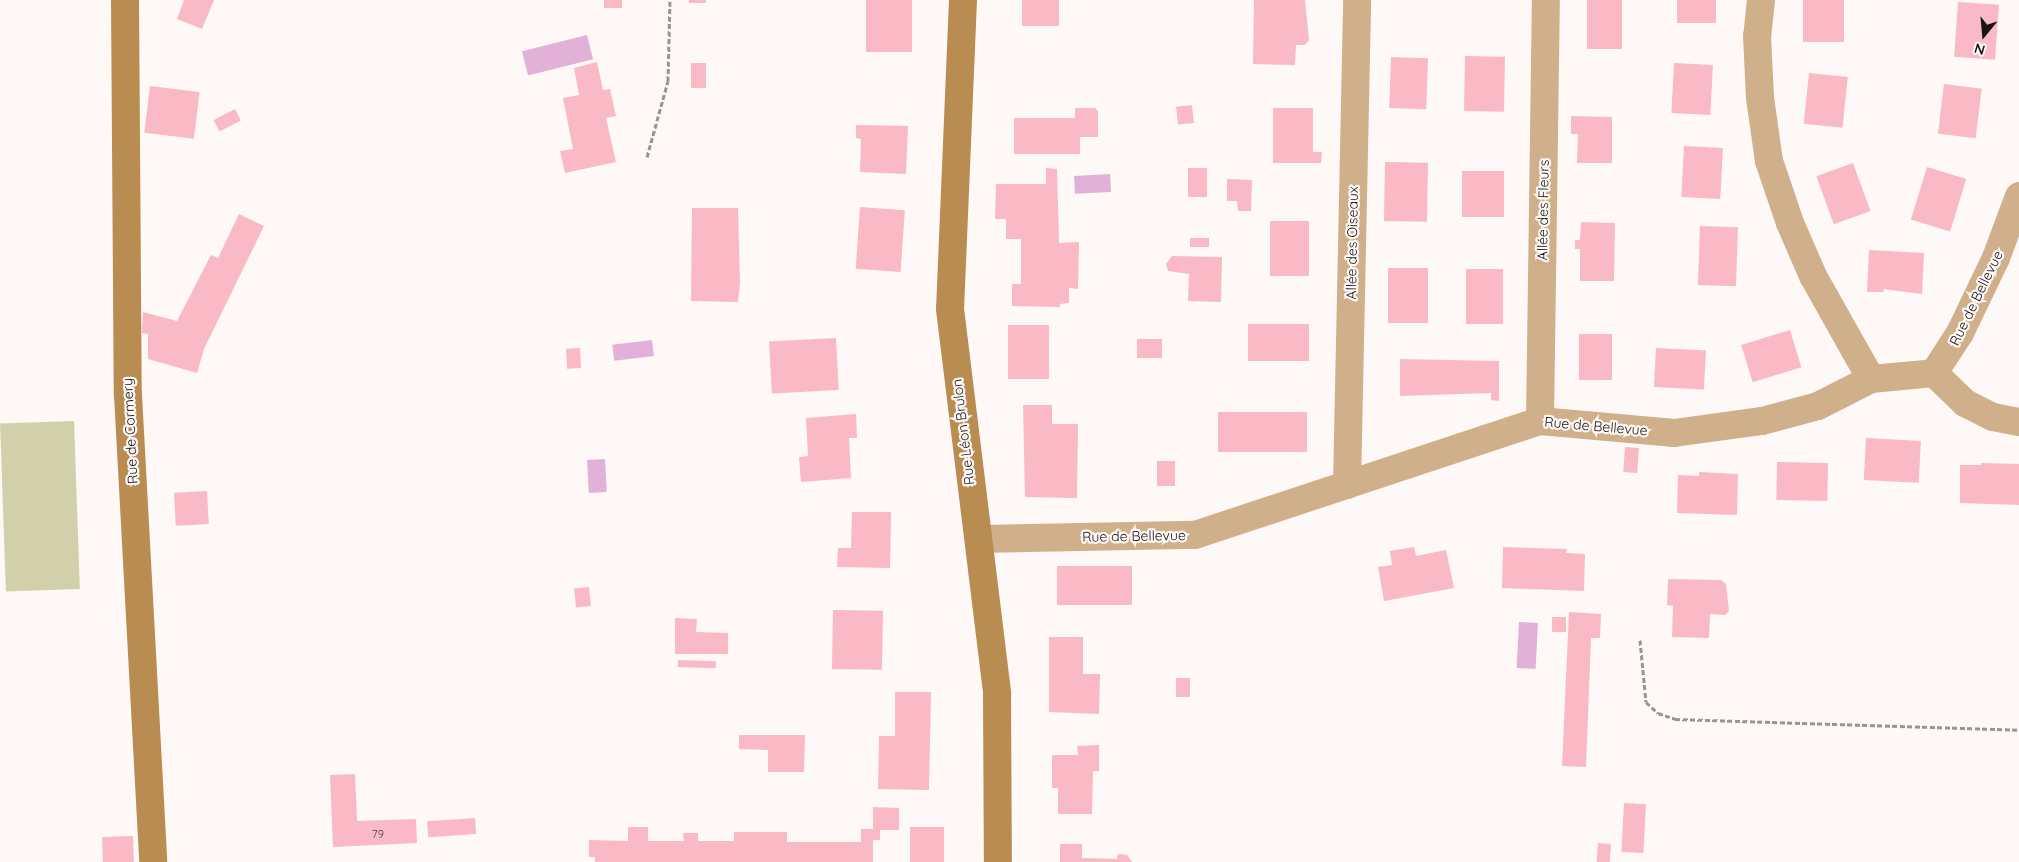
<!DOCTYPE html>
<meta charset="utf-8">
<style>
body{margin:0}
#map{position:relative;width:2019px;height:862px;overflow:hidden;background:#fef8f6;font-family:Quicksand,sans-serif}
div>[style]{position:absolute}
.green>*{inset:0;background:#d2d0aa;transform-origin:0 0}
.water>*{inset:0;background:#e1b1d8;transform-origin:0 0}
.building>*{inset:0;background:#f9b9c5;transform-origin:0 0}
.path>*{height:3px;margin-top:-1.5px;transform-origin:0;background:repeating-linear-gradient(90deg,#999492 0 5px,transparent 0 7.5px)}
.street>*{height:28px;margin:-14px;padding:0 14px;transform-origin:14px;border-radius:14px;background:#cfb08b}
.secondary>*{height:28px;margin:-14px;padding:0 14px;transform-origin:14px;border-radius:14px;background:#b98c52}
span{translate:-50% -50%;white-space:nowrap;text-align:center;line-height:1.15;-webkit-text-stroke:4.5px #fef8f6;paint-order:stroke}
.number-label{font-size:11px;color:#503d3f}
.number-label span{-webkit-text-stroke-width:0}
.street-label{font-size:14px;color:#181412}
.north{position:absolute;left:1959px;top:10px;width:50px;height:50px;-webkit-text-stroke:4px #fef8f6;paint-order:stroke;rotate:197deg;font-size:14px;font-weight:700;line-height:20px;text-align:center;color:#181412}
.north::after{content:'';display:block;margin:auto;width:18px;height:22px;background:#181412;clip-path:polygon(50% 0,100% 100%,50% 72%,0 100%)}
</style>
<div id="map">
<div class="green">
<i style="left:74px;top:421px;width:168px;height:74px;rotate:88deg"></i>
</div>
<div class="water">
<i style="left:587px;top:35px;width:25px;height:67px;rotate:76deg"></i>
<i style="left:1110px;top:174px;width:18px;height:36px;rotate:87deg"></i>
<i style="left:652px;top:340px;width:16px;height:40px;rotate:83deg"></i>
<i style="left:605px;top:459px;width:33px;height:18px;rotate:87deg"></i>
<i style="left:1519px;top:622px;width:19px;height:46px;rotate:3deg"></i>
</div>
<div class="building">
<i style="clip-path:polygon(184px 0,214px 0,202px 29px,177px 19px)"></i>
<i style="left:604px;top:0;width:18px;height:8px"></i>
<i style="left:689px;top:0;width:17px;height:3px"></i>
<i style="left:866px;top:0;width:46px;height:52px"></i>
<i style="left:1022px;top:0;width:37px;height:26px"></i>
<i style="clip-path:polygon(1254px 0,1305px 0,1309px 40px,1305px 45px,1296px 45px,1295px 65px,1253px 64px)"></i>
<i style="left:1587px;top:0;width:35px;height:49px"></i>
<i style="left:1677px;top:0;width:39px;height:23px"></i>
<i style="left:1803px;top:0;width:41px;height:42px"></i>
<i style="left:1958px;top:2px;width:41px;height:55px;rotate:4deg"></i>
<i style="left:1465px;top:56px;width:40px;height:55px;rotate:1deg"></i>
<i style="left:1391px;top:57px;width:37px;height:51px;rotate:2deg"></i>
<i style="clip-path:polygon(597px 62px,603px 90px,610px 89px,616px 116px,606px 118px,616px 162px,565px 173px,560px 151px,573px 149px,563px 98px,579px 95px,574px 68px)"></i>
<i style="left:691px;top:63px;width:15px;height:25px"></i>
<i style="left:1674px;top:63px;width:39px;height:50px;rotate:3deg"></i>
<i style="left:1809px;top:73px;width:39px;height:51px;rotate:6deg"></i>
<i style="left:1944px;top:84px;width:38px;height:50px;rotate:7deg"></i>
<i style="left:150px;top:86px;width:50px;height:47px;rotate:7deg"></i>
<i style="left:1192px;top:105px;width:18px;height:16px;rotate:84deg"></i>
<i style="clip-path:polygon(1075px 108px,1095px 108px,1098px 111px,1098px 137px,1080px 137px,1080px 154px,1014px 154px,1014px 118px,1075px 118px)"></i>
<i style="clip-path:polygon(1273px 108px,1313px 108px,1313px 152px,1322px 152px,1321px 163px,1273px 163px)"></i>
<i style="left:235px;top:109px;width:13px;height:24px;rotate:63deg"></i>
<i style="clip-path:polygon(1571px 116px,1612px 117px,1612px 163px,1577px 163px,1578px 134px,1571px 134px)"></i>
<i style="clip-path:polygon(856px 125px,908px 126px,906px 174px,860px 172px,861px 139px,856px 138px)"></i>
<i style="left:1684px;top:146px;width:39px;height:51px;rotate:3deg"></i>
<i style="left:1385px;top:162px;width:43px;height:59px;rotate:1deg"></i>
<i style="left:1853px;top:163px;width:51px;height:39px;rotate:70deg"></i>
<i style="left:1927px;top:167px;width:41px;height:55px;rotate:17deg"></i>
<i style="clip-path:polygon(1046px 168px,1057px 169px,1059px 243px,1079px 242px,1078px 289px,1069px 288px,1069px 303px,1060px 304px,1060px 307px,1012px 306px,1012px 284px,1021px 284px,1021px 239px,1006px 239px,1006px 219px,995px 219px,996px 184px,1046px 184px)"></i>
<i style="left:1188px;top:168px;width:19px;height:29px"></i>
<i style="left:1462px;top:171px;width:42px;height:46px"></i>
<i style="clip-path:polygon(1227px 179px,1252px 180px,1251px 211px,1238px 211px,1237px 201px,1227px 201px)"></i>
<i style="left:860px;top:207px;width:45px;height:62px;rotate:4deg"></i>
<i style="clip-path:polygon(692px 208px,738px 208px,740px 283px,738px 302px,691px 301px)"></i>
<i style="clip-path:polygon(239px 214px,264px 226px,204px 349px,197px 373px,148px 359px,148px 334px,142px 333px,143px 312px,177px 321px,211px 255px,218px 258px)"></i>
<i style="left:1270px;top:221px;width:39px;height:55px"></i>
<i style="clip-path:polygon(1581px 222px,1615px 223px,1614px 281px,1580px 281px,1580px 249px,1575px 249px,1575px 240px,1580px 240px)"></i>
<i style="left:1700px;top:226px;width:38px;height:59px;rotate:2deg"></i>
<i style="left:1190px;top:238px;width:19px;height:9px"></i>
<i style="clip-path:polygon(1869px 250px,1924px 253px,1922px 294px,1883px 289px,1884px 292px,1867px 292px)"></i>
<i style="clip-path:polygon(1172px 256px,1222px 257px,1221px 302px,1188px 301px,1189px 274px,1168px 271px,1166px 264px)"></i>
<i style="left:1388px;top:268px;width:40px;height:55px"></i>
<i style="left:1466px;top:269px;width:37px;height:55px"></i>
<i style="left:1309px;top:324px;width:37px;height:61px;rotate:90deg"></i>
<i style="left:1008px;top:325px;width:41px;height:54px"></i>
<i style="left:1790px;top:330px;width:39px;height:51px;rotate:73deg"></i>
<i style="left:1579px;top:334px;width:33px;height:46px"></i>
<i style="left:836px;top:338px;width:52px;height:67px;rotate:87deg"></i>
<i style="left:1137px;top:339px;width:25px;height:19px"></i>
<i style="left:580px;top:348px;width:20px;height:14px;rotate:87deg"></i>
<i style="left:1656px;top:348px;width:50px;height:39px;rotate:3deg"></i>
<i style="clip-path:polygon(1400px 359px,1499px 361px,1499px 401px,1491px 400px,1491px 393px,1400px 396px)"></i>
<i style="clip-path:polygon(1023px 405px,1052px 405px,1052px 424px,1078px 424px,1077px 498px,1025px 497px)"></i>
<i style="left:1218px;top:412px;width:89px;height:40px"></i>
<i style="clip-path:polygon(856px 414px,857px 438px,849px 438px,851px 478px,801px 482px,799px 457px,808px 456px,806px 418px)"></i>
<i style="left:1866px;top:438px;width:55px;height:42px;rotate:3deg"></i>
<i style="left:1625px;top:447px;width:14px;height:25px;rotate:4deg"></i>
<i style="left:1157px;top:461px;width:18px;height:25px"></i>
<i style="left:1777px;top:462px;width:51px;height:38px;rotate:1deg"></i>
<i style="clip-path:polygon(1981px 463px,2019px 464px,2019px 505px,1960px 503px,1960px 465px,1981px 465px)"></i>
<i style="clip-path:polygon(1699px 472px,1738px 474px,1737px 515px,1677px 513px,1678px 475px,1699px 476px)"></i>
<i style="left:207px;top:491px;width:33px;height:33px;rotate:87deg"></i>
<i style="clip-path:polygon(852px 512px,891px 512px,890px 568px,837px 567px,838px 548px,851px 548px)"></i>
<i style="clip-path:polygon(1414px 547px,1416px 556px,1446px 550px,1454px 588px,1384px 601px,1378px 567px,1392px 565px,1390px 551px)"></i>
<i style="clip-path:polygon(1503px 547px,1567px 549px,1566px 553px,1585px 554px,1584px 591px,1502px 588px)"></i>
<i style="left:1057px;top:566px;width:75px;height:39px"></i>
<i style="clip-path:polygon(1668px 579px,1721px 580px,1726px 584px,1729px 611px,1725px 615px,1710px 614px,1709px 638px,1672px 637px,1673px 606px,1667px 605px)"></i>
<i style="left:589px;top:587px;width:19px;height:15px;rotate:84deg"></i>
<i style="left:833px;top:610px;width:50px;height:59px;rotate:1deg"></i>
<i style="clip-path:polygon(1569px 612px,1601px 614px,1600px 638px,1591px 638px,1586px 767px,1562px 766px)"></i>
<i style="left:1552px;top:617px;width:14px;height:15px"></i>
<i style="clip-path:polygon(675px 618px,697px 619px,696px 632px,728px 633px,728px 654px,675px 654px)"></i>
<i style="clip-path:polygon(1049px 637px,1083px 637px,1083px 674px,1100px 674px,1099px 714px,1049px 712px)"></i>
<i style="left:678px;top:660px;width:38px;height:7px;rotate:2deg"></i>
<i style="left:1176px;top:678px;width:14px;height:19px"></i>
<i style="clip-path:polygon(895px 692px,931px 692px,929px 790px,878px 789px,879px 736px,895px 736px)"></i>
<i style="clip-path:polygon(739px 735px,805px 735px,804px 772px,768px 772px,768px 750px,739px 749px)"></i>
<i style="clip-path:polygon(1099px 745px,1099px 771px,1093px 771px,1092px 814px,1058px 814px,1058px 788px,1052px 788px,1052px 755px,1078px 755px,1077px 746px)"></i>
<i style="clip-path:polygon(355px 774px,357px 821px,416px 819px,417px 843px,333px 847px,330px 775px)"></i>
<i style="left:1624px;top:803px;width:22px;height:49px;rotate:3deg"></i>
<i style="clip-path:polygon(873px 807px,899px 808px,899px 830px,880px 830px,880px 840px,873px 840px,873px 862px,595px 862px,595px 857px,589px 857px,589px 840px,628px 841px,628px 827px,648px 827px,648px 841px,684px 841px,683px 833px,698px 833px,698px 841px,734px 841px,734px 832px,787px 832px,787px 842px,861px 842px,861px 829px,873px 829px)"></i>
<i style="left:475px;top:818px;width:16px;height:48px;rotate:86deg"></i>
<i style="left:910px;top:827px;width:34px;height:35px"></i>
<i style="left:133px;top:836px;width:26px;height:31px;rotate:88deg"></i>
<i style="left:1598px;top:843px;width:13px;height:19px;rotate:4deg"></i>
<i style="clip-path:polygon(1060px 844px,1082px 844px,1082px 858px,1117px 859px,1118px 854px,1127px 855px,1132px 862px,1060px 862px)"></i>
</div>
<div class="path">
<i style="left:647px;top:157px;width:79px;rotate:-74.6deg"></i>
<i style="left:668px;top:81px;width:81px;rotate:-88.6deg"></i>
<i style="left:1640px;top:640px;width:62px;rotate:84.5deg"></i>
<i style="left:1646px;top:702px;width:16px;rotate:43deg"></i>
<i style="left:1658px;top:713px;width:18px;rotate:19deg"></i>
<i style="left:1675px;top:719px;width:344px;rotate:1.8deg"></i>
</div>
<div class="street">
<i style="left:1761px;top:0;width:36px;rotate:96deg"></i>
<i style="left:1757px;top:36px;width:62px;rotate:87.2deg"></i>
<i style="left:1760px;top:98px;width:64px;rotate:81.9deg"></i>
<i style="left:1769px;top:161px;width:65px;rotate:71.3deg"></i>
<i style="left:1790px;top:223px;width:58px;rotate:66.5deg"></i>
<i style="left:1813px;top:276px;width:118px;rotate:60.6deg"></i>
<i style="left:1934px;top:373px;width:43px;rotate:44.1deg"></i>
<i style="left:1965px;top:403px;width:31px;rotate:27deg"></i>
<i style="left:1993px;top:417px;width:26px;rotate:11deg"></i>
<i style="left:1540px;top:421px;width:421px;rotate:-89.2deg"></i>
<i style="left:1347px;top:485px;width:485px;rotate:-88.8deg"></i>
<i style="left:979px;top:539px;width:216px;rotate:-1.1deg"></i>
<i style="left:1195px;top:535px;width:363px;rotate:-18.3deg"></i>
<i style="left:1540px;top:421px;width:135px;rotate:5.1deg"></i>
<i style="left:1674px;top:433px;width:89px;rotate:-7.8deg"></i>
<i style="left:1762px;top:421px;width:58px;rotate:-15deg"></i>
<i style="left:1818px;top:406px;width:59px;rotate:-27deg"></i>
<i style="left:1871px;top:379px;width:63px;rotate:-5.4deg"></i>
<i style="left:1934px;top:373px;width:48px;rotate:-57deg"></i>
<i style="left:1960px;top:333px;width:83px;rotate:-64.4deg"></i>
<i style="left:1996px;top:258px;width:66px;rotate:-69.6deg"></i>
</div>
<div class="secondary">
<i style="left:125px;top:0;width:395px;rotate:89.6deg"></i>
<i style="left:128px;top:395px;width:468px;rotate:86.9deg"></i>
<i style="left:963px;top:0;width:309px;rotate:92.4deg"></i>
<i style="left:950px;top:309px;width:388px;rotate:83deg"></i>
<i style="left:997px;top:694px;width:168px;rotate:89.7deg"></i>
</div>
<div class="number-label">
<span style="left:378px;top:834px">79</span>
</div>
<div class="street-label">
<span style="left:1543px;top:210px;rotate:-89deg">Allée des Fleurs</span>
<span style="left:1352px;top:243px;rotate:-89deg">Allée des Oiseaux</span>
<span style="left:1976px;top:298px;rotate:-64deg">Rue de Bellevue</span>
<span style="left:1596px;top:426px;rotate:5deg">Rue de Bellevue</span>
<span style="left:130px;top:431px;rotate:-93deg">Rue de Cormery</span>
<span style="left:963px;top:432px;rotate:-97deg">Rue Léon Brulon</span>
<span style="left:1134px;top:536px;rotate:-1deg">Rue de Bellevue</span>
</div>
<div class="north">N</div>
</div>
